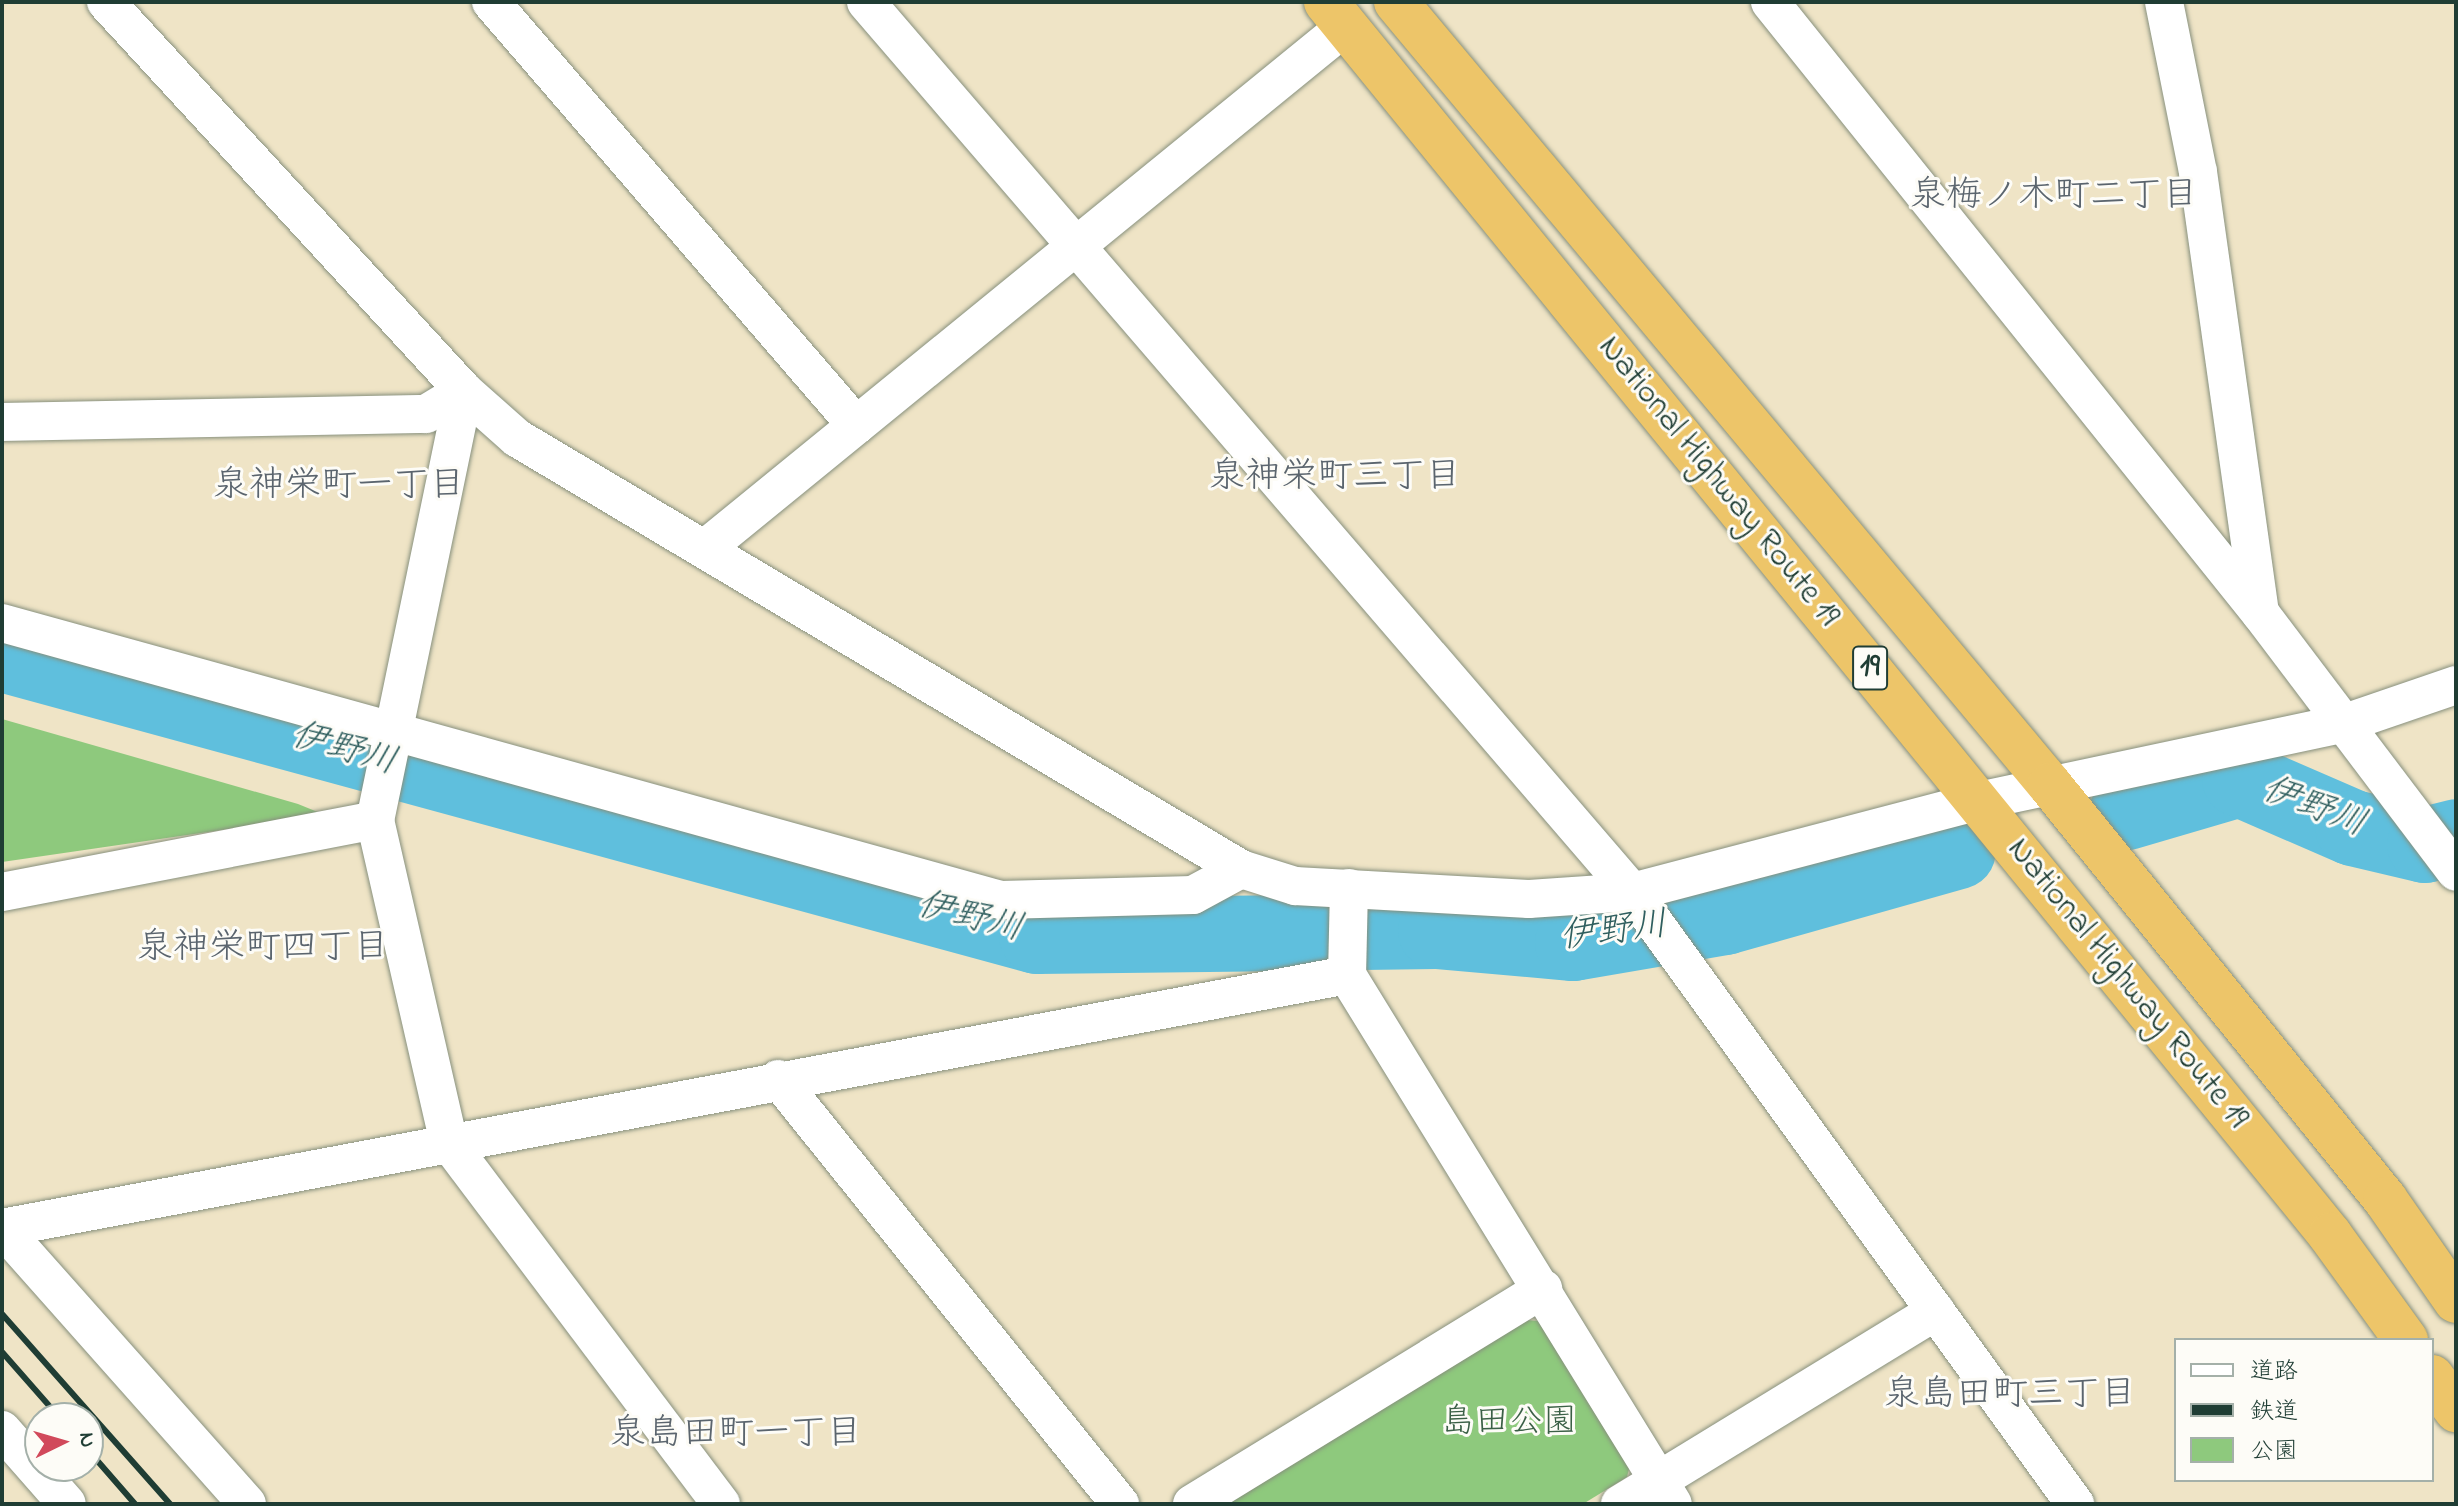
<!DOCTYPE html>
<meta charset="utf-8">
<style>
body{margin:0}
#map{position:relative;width:2458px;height:1506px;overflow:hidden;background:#efe4c6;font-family:"Indie Flower","Klee One",sans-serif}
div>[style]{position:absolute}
.green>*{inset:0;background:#8ec97d}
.river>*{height:76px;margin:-38px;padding:0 38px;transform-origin:38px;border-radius:38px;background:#5fbfdd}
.roads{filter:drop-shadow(0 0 2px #87907d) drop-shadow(0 0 2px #87907d)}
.street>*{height:38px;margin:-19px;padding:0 19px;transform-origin:19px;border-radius:19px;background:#fff}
.highway>*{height:44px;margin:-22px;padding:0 22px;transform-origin:22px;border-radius:22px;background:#edc569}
.rail>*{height:6px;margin:-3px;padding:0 3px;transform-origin:3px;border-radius:3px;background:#1f3d34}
span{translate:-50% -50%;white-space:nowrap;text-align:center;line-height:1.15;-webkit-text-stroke:6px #fdfcf7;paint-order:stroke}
.shield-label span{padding:2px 6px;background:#fdfcf7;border:2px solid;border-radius:6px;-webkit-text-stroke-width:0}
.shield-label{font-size:32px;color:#1f3d34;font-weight:700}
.street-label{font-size:34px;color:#1f3d34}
.park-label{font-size:34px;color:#3b6046}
.neighbourhood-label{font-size:36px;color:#5b656e}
.water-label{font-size:36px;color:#2f5e5e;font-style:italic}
.frame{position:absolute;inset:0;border:4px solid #1f3d34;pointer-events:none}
.legend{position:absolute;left:2174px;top:1338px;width:260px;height:144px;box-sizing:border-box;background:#fdfcf7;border:2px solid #a4b0a9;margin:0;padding:10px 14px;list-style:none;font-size:24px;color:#1f3d34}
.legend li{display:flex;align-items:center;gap:16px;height:40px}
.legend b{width:40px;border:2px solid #a4b0a9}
.north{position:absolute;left:24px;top:1402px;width:80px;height:80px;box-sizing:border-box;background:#fdfcf7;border:2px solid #a4b0a9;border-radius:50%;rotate:85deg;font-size:22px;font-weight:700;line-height:32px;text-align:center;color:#1f3d34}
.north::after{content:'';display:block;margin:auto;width:28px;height:36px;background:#d1495b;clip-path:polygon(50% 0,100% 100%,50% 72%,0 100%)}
</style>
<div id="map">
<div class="green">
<i style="clip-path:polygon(2px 719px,298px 804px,325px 815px,2px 862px)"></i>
<i style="clip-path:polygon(1526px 1320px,1539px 1321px,1630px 1465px,1627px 1477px,1583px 1504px,1226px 1504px)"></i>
</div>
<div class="river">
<i style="left:2px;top:654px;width:1073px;rotate:15.24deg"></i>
<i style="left:1037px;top:936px;width:399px;rotate:-0.7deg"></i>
<i style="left:1436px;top:931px;width:138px;rotate:5deg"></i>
<i style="left:1573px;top:943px;width:154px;rotate:-9.7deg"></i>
<i style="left:1725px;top:917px;width:242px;rotate:-15.8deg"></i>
<i style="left:2127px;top:812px;width:118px;rotate:-16.3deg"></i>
<i style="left:2240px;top:779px;width:123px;rotate:23.4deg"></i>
<i style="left:2353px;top:828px;width:74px;rotate:13.3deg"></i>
<i style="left:2425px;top:845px;width:32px;rotate:-14deg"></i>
</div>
<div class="roads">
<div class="street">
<i style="left:106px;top:2px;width:529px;rotate:47.38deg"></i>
<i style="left:464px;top:391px;width:71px;rotate:41.6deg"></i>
<i style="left:517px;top:438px;width:843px;rotate:30.77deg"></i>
<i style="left:1241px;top:869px;width:57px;rotate:17.5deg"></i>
<i style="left:1295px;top:886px;width:234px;rotate:3.2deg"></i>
<i style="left:1529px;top:899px;width:103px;rotate:-3.9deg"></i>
<i style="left:1632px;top:892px;width:359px;rotate:-14.7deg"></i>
<i style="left:1979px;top:801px;width:371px;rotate:-12deg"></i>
<i style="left:2342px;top:724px;width:120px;rotate:-18.9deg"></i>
<i style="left:491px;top:2px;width:559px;rotate:49.21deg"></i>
<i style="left:866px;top:2px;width:1174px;rotate:49.28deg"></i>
<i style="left:1632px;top:892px;width:756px;rotate:54.1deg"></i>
<i style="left:1770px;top:2px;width:785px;rotate:51.26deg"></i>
<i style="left:2261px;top:614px;width:323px;rotate:52.9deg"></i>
<i style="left:2164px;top:2px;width:173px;rotate:78.7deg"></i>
<i style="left:2198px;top:172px;width:444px;rotate:82deg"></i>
<i style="left:464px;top:391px;width:438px;rotate:101.7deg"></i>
<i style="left:375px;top:820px;width:331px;rotate:77.1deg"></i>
<i style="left:449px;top:1143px;width:452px;rotate:53deg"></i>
<i style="left:2px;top:422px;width:424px;rotate:-1.1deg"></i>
<i style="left:426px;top:414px;width:44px;rotate:-31.2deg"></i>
<i style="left:707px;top:547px;width:824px;rotate:-39.19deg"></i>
<i style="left:2px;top:623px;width:1037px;rotate:15.5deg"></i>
<i style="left:1001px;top:900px;width:192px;rotate:-1.5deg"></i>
<i style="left:1193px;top:895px;width:55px;rotate:-28.4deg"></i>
<i style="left:1349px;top:888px;width:87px;rotate:91.3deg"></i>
<i style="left:1347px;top:975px;width:621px;rotate:58.36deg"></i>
<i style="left:2px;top:892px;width:380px;rotate:-10.9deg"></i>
<i style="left:778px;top:1079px;width:546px;rotate:51.18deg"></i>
<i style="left:2px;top:1228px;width:1369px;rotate:-10.65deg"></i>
<i style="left:2px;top:1228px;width:369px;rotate:48.4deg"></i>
<i style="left:2px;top:1430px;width:98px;rotate:48.7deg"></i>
<i style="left:1192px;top:1504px;width:412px;rotate:-31.5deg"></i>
<i style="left:1620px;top:1504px;width:370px;rotate:-31.4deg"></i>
</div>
<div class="highway">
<i style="left:1326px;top:2px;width:1590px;rotate:50.84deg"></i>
<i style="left:2330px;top:1235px;width:130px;rotate:54.1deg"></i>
<i style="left:1396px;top:2px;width:1020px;rotate:50.13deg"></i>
<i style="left:2050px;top:785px;width:533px;rotate:51.02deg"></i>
<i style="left:2385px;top:1199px;width:124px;rotate:55.2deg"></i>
<i style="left:2432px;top:1377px;width:41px;rotate:54deg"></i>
</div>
</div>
<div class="rail">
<i style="left:2px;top:1314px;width:254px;rotate:48.5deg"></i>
<i style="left:2px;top:1352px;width:88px;rotate:48.7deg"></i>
<i style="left:88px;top:1450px;width:72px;rotate:49deg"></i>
</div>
<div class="shield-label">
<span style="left:1870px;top:668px">19</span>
</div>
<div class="street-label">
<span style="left:1718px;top:482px;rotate:51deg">National Highway Route 19</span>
<span style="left:2127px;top:984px;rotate:51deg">National Highway Route 19</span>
</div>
<div class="park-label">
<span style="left:1509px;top:1424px">島田公園</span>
</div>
<div class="neighbourhood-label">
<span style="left:2054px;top:197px">泉梅ノ木町二丁目</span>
<span style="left:1335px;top:478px">泉神栄町三丁目</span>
<span style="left:339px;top:487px">泉神栄町一丁目</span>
<span style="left:263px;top:949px">泉神栄町四丁目</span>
<span style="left:2010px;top:1396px">泉島田町三丁目</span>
<span style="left:736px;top:1435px">泉島田町一丁目</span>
</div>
<div class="water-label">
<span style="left:344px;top:750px;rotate:16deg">伊野川</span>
<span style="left:2314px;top:808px;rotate:21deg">伊野川</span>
<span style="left:970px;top:918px;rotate:14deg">伊野川</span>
<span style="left:1614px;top:932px;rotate:-7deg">伊野川</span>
</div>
<div class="frame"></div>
<ul class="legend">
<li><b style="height:10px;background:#fff"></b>道路</li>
<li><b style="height:10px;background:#1f3d34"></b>鉄道</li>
<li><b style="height:22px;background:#8ec97d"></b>公園</li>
</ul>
<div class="north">N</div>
</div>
